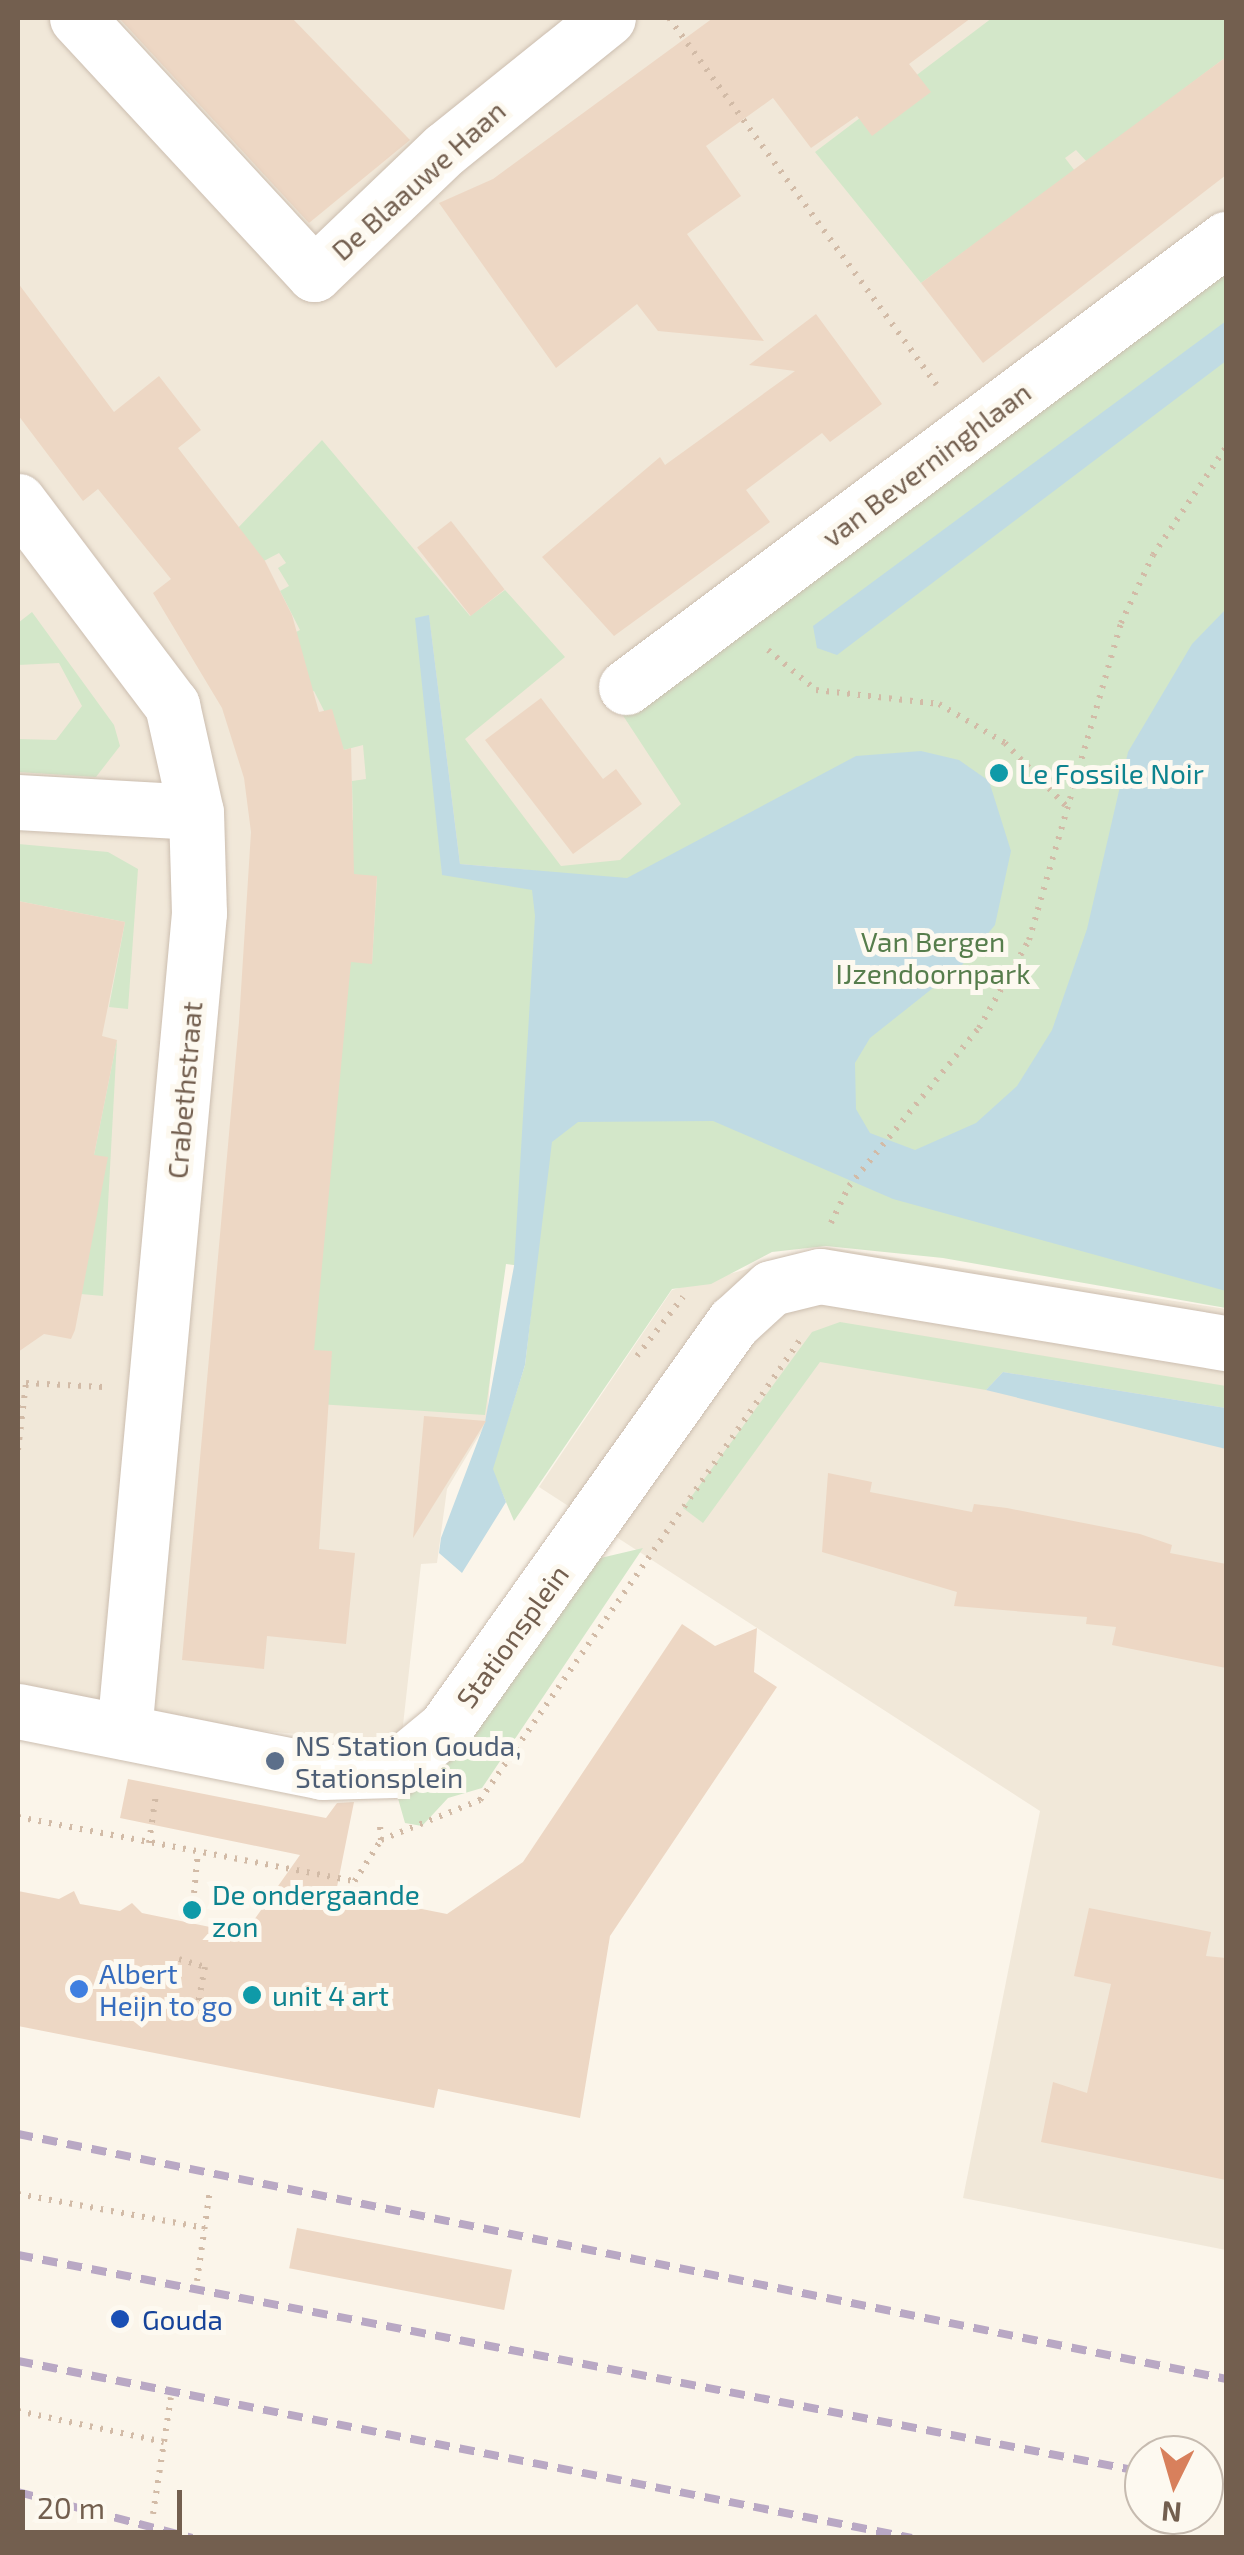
<!DOCTYPE html>
<style>
body{margin:0}
#map{position:relative;width:1244px;height:2555px;overflow:hidden;background:#fbf5ea;font-family:"Exo 2",sans-serif}
div>[style]{position:absolute}
.residential>*{inset:0;background:#f1e8d9}
.green>*{inset:0;background:#d3e7c9}
.water>*{inset:0;background:#c0dbe3}
.building>*{inset:0;background:#edd7c4;transform-origin:0 0}
.path>*{height:6px;margin-top:-3px;transform-origin:0;background:repeating-linear-gradient(90deg,#d2bba7 0 2.5px,transparent 0 10.5px)}
.roads{filter:drop-shadow(0 0 2px #ccbeb0) drop-shadow(0 0 2px #ccbeb0)}
.minor>*{height:55px;margin:-27.5px;padding:0 27.5px;transform-origin:27.5px;border-radius:27.5px;background:#fff}
.rail>*{height:8px;margin-top:-4px;transform-origin:0;background:repeating-linear-gradient(90deg,#b9a8c4 0 15px,transparent 0 25px)}
.dots>*{width:28px;height:28px;translate:-50% -50%;box-sizing:border-box;border:5px solid #fdf9f0;border-radius:50%}
span{translate:-50% -50%;white-space:nowrap;text-align:center;line-height:1.15;-webkit-text-stroke:10px #fdf9f0;paint-order:stroke}
.street-label{font-size:28px;color:#735f4f}
.culture-label{font-size:28px;color:#0d838f}
.left{translate:0 -50%;text-align:left}
.park-label{font-size:28px;color:#567d4c}
.service-label{font-size:28px;color:#4e5e75}
.shop-label{font-size:28px;color:#366cbe}
.transit-label{font-size:28px;color:#164399}
.frame{position:absolute;inset:0;border:20px solid #735f4f;pointer-events:none}
.north{position:absolute;left:1124px;top:2435px;width:100px;height:100px;box-sizing:border-box;background:#fdf9f0;border:2px solid #c6bbb0;border-radius:50%;rotate:185deg;font-size:28px;font-weight:700;line-height:40px;text-align:center;color:#735f4f}
.north::after{content:'';display:block;margin:auto;width:35px;height:45px;background:#d8805c;clip-path:polygon(50% 0,100% 100%,50% 72%,0 100%)}
.scale{position:absolute;left:20px;top:2490px;width:162px;height:45px;box-sizing:border-box;border:5px solid #735f4f;border-top:0;padding-left:12px;font-size:30px;line-height:35px;white-space:nowrap;color:#735f4f;-webkit-text-stroke:8px #fdf9f0;paint-order:stroke}
</style>
<div id="map">
<div class="residential">
<i style="clip-path:polygon(18px 18px,1226px 18px,1226px 261px,623px 714px,683px 805px,628px 860px,525px 888px,487px 1422px,447px 1489px,437px 1563px,421px 1564px,402px 1734px,391px 1743px,170px 1722px,18px 1691px)"></i>
<i style="clip-path:polygon(826px 1247px,1226px 1309px,1226px 2250px,963px 2198px,1040px 1811px,539px 1487px,672px 1290px)"></i>
</div>
<div class="green">
<i style="clip-path:polygon(992px 18px,1226px 18px,1226px 57px,1087px 162px,1076px 150px,1065px 158px,1075px 171px,921px 283px,815px 152px)"></i>
<i style="clip-path:polygon(evenodd,1226px 261px,1226px 1308px,943px 1258px,826px 1246px,772px 1252px,711px 1284px,672px 1289px,514px 1521px,492px 1469px,525px 1365px,536px 1268px,506px 1264px,485px 1415px,318px 1404px,312px 1370px,342px 961px,372px 963px,377px 877px,348px 874px,341px 823px,353px 820px,352px 781px,366px 779px,363px 745px,344px 750px,314px 691px,304px 694px,288px 636px,300px 630px,280px 591px,289px 586px,278px 568px,286px 563px,279px 553px,260px 563px,236px 530px,322px 440px,470px 616px,505px 590px,565px 657px,465px 739px,561px 866px,620px 860px,681px 804px,622px 714px,1226px 261px,429px 616px,460px 864px,529px 870px,442px 875px,429px 616px)"></i>
<i style="clip-path:polygon(32px 612px,114px 725px,120px 746px,96px 777px,18px 772px,18px 739px,56px 740px,82px 706px,59px 663px,18px 665px,18px 623px)"></i>
<i style="clip-path:polygon(18px 844px,108px 852px,138px 869px,128px 1009px,109px 1007px,125px 922px,18px 901px)"></i>
<i style="clip-path:polygon(117px 1040px,103px 1296px,81px 1294px,94px 1155px)"></i>
<i style="clip-path:polygon(840px 1322px,1226px 1386px,1226px 1408px,1003px 1372px,986px 1390px,820px 1362px,703px 1523px,683px 1508px,812px 1332px)"></i>
<i style="clip-path:polygon(643px 1548px,482px 1788px,448px 1798px,422px 1826px,405px 1823px,397px 1795px,458px 1749px,592px 1560px)"></i>
</div>
<div class="water">
<i style="clip-path:polygon(1226px 321px,1226px 361px,837px 655px,817px 648px,813px 626px)"></i>
<i style="clip-path:polygon(1226px 609px,1226px 1291px,893px 1199px,713px 1121px,578px 1122px,552px 1142px,525px 1365px,493px 1469px,506px 1502px,462px 1573px,439px 1553px,441px 1538px,485px 1422px,514px 1266px,535px 916px,532px 890px,442px 875px,415px 618px,429px 615px,460px 864px,627px 878px,856px 756px,921px 751px,959px 760px,989px 781px,1011px 851px,995px 925px,962px 965px,870px 1038px,855px 1063px,856px 1109px,870px 1133px,915px 1150px,976px 1123px,1017px 1086px,1052px 1030px,1087px 929px,1128px 752px,1192px 644px)"></i>
<i style="clip-path:polygon(1003px 1372px,1226px 1408px,1226px 1449px,986px 1390px)"></i>
</div>
<div class="building">
<i style="clip-path:polygon(119px 18px,292px 18px,410px 140px,309px 223px)"></i>
<i style="clip-path:polygon(713px 18px,971px 18px,909px 64px,931px 92px,872px 136px,857px 116px,811px 148px,773px 98px,706px 146px,741px 196px,687px 234px,764px 341px,658px 331px,637px 304px,556px 368px,439px 203px,493px 179px)"></i>
<i style="clip-path:polygon(1226px 57px,1226px 175px,983px 363px,921px 283px)"></i>
<i style="clip-path:polygon(18px 283px,114px 412px,159px 376px,201px 430px,178px 448px,265px 561px,292px 615px,319px 712px,332px 709px,344px 750px,351px 748px,354px 874px,377px 876px,372px 964px,351px 962px,314px 1350px,332px 1351px,319px 1549px,355px 1553px,346px 1644px,267px 1636px,264px 1669px,182px 1660px,239px 1022px,251px 832px,244px 778px,222px 708px,153px 593px,171px 579px,98px 489px,83px 501px,18px 415px)"></i>
<i style="clip-path:polygon(816px 314px,882px 404px,830px 442px,822px 433px,746px 490px,770px 522px,614px 636px,542px 557px,660px 457px,665px 465px,795px 371px,749px 365px)"></i>
<i style="left:451px;top:521px;width:87px;height:43px;rotate:52deg"></i>
<i style="clip-path:polygon(541px 698px,603px 779px,616px 769px,642px 804px,573px 854px,485px 740px)"></i>
<i style="clip-path:polygon(18px 901px,125px 922px,102px 1036px,117px 1040px,94px 1155px,108px 1157px,75px 1330px,71px 1339px,44px 1334px,18px 1352px)"></i>
<i style="clip-path:polygon(424px 1416px,486px 1421px,413px 1538px)"></i>
<i style="clip-path:polygon(828px 1473px,872px 1482px,870px 1492px,972px 1512px,974px 1504px,1007px 1508px,1140px 1534px,1172px 1545px,1170px 1553px,1226px 1564px,1226px 1668px,1112px 1645px,1116px 1627px,1086px 1624px,1087px 1617px,954px 1606px,957px 1592px,822px 1552px)"></i>
<i style="clip-path:polygon(682px 1624px,715px 1646px,757px 1628px,754px 1672px,777px 1687px,610px 1936px,580px 2118px,438px 2089px,434px 2108px,18px 2026px,18px 1891px,59px 1899px,74px 1891px,80px 1904px,120px 1911px,132px 1903px,142px 1913px,244px 1934px,300px 1855px,120px 1818px,128px 1779px,326px 1818px,337px 1803px,354px 1802px,336px 1892px,447px 1914px,523px 1862px)"></i>
<i style="clip-path:polygon(1089px 1908px,1211px 1932px,1206px 1956px,1226px 1958px,1226px 2180px,1041px 2142px,1053px 2082px,1087px 2093px,1111px 1984px,1074px 1976px)"></i>
<i style="left:297px;top:2228px;width:219px;height:41px;rotate:11deg"></i>
</div>
<div class="path">
<i style="left:669px;top:18px;width:454px;rotate:53.9deg"></i>
<i style="left:768px;top:650px;width:62px;rotate:39.8deg"></i>
<i style="left:816px;top:690px;width:124px;rotate:6.5deg"></i>
<i style="left:939px;top:704px;width:77px;rotate:30.6deg"></i>
<i style="left:1005px;top:743px;width:91px;rotate:45.9deg"></i>
<i style="left:831px;top:1223px;width:41px;rotate:-64.1deg"></i>
<i style="left:849px;top:1186px;width:205px;rotate:-50.6deg"></i>
<i style="left:979px;top:1028px;width:101px;rotate:-60.4deg"></i>
<i style="left:1029px;top:940px;width:330px;rotate:-73.8deg"></i>
<i style="left:1121px;top:623px;width:75px;rotate:-64.8deg"></i>
<i style="left:1153px;top:555px;width:130px;rotate:-55.9deg"></i>
<i style="left:637px;top:1356px;width:75px;rotate:-52.1deg"></i>
<i style="left:18px;top:1450px;width:67px;rotate:-83.2deg"></i>
<i style="left:26px;top:1383px;width:77px;rotate:3deg"></i>
<i style="left:18px;top:1817px;width:343px;rotate:10.8deg"></i>
<i style="left:381px;top:1840px;width:107px;rotate:-22deg"></i>
<i style="left:480px;top:1800px;width:560px;rotate:-55.18deg"></i>
<i style="left:149px;top:1843px;width:49px;rotate:-81.9deg"></i>
<i style="left:349px;top:1890px;width:59px;rotate:-57.4deg"></i>
<i style="left:381px;top:1840px;width:14px;rotate:-94deg"></i>
<i style="left:194px;top:1893px;width:42px;rotate:-84.6deg"></i>
<i style="left:179px;top:1959px;width:27px;rotate:17deg"></i>
<i style="left:205px;top:1967px;width:53px;rotate:100.9deg"></i>
<i style="left:18px;top:2194px;width:190px;rotate:10.3deg"></i>
<i style="left:197px;top:2281px;width:92px;rotate:-81.9deg"></i>
<i style="left:18px;top:2411px;width:149px;rotate:12deg"></i>
<i style="left:153px;top:2514px;width:118px;rotate:-81.3deg"></i>
</div>
<div class="roads">
<div class="minor">
<i style="left:77px;top:18px;width:349px;rotate:47.2deg"></i>
<i style="left:314px;top:274px;width:181px;rotate:-43.7deg"></i>
<i style="left:445px;top:149px;width:209px;rotate:-38.8deg"></i>
<i style="left:18px;top:501px;width:256px;rotate:53deg"></i>
<i style="left:172px;top:705px;width:110px;rotate:77.4deg"></i>
<i style="left:196px;top:812px;width:101px;rotate:88.3deg"></i>
<i style="left:199px;top:913px;width:822px;rotate:95.23deg"></i>
<i style="left:626px;top:687px;width:749px;rotate:-36.75deg"></i>
<i style="left:18px;top:802px;width:178px;rotate:3.2deg"></i>
<i style="left:18px;top:1711px;width:310px;rotate:11.3deg"></i>
<i style="left:322px;top:1772px;width:72px;rotate:-1.6deg"></i>
<i style="left:394px;top:1770px;width:66px;rotate:-39.5deg"></i>
<i style="left:445px;top:1728px;width:498px;rotate:-54.6deg"></i>
<i style="left:734px;top:1322px;width:50px;rotate:-42.6deg"></i>
<i style="left:771px;top:1288px;width:50px;rotate:-13.8deg"></i>
<i style="left:820px;top:1276px;width:411px;rotate:9.4deg"></i>
</div>
</div>
<div class="rail">
<i style="left:18px;top:2134px;width:1233px;rotate:11.46deg"></i>
<i style="left:18px;top:2255px;width:1147px;rotate:10.91deg"></i>
<i style="left:18px;top:2361px;width:911px;rotate:11.2deg"></i>
<i style="left:1204px;top:2483px;width:22px;rotate:10deg"></i>
<i style="left:18px;top:2492px;width:180px;rotate:14.8deg"></i>
</div>
<div class="dots">
<i style="left:999px;top:773px;background:#0f9aa8"></i>
<i style="left:275px;top:1761px;background:#5c6f8a"></i>
<i style="left:192px;top:1910px;background:#0f9aa8"></i>
<i style="left:79px;top:1989px;background:#3f7fe0"></i>
<i style="left:252px;top:1995px;background:#0f9aa8"></i>
<i style="left:120px;top:2319px;background:#1a4fb4"></i>
</div>
<div class="street-label">
<span style="left:418px;top:180px;rotate:-42deg">De Blaauwe Haan</span>
<span style="left:926px;top:464px;rotate:-37deg">van Beverninghlaan</span>
<span style="left:184px;top:1090px;rotate:-85deg">Crabethstraat</span>
<span style="left:512px;top:1636px;rotate:-54deg">Stationsplein</span>
</div>
<div class="culture-label">
<span class="left" style="left:1019px;top:773px">Le Fossile Noir</span>
<span class="left" style="left:212px;top:1910px">De ondergaande<br>zon</span>
<span class="left" style="left:272px;top:1995px">unit 4 art</span>
</div>
<div class="park-label">
<span style="left:933px;top:957px">Van Bergen<br>IJzendoornpark</span>
</div>
<div class="service-label">
<span class="left" style="left:295px;top:1761px">NS Station Gouda,<br>Stationsplein</span>
</div>
<div class="shop-label">
<span class="left" style="left:99px;top:1989px">Albert<br>Heijn to go</span>
</div>
<div class="transit-label">
<span class="left" style="left:142px;top:2319px">Gouda</span>
</div>
<div class="frame"></div>
<div class="north">N</div>
<div class="scale">20 m</div>
</div>
